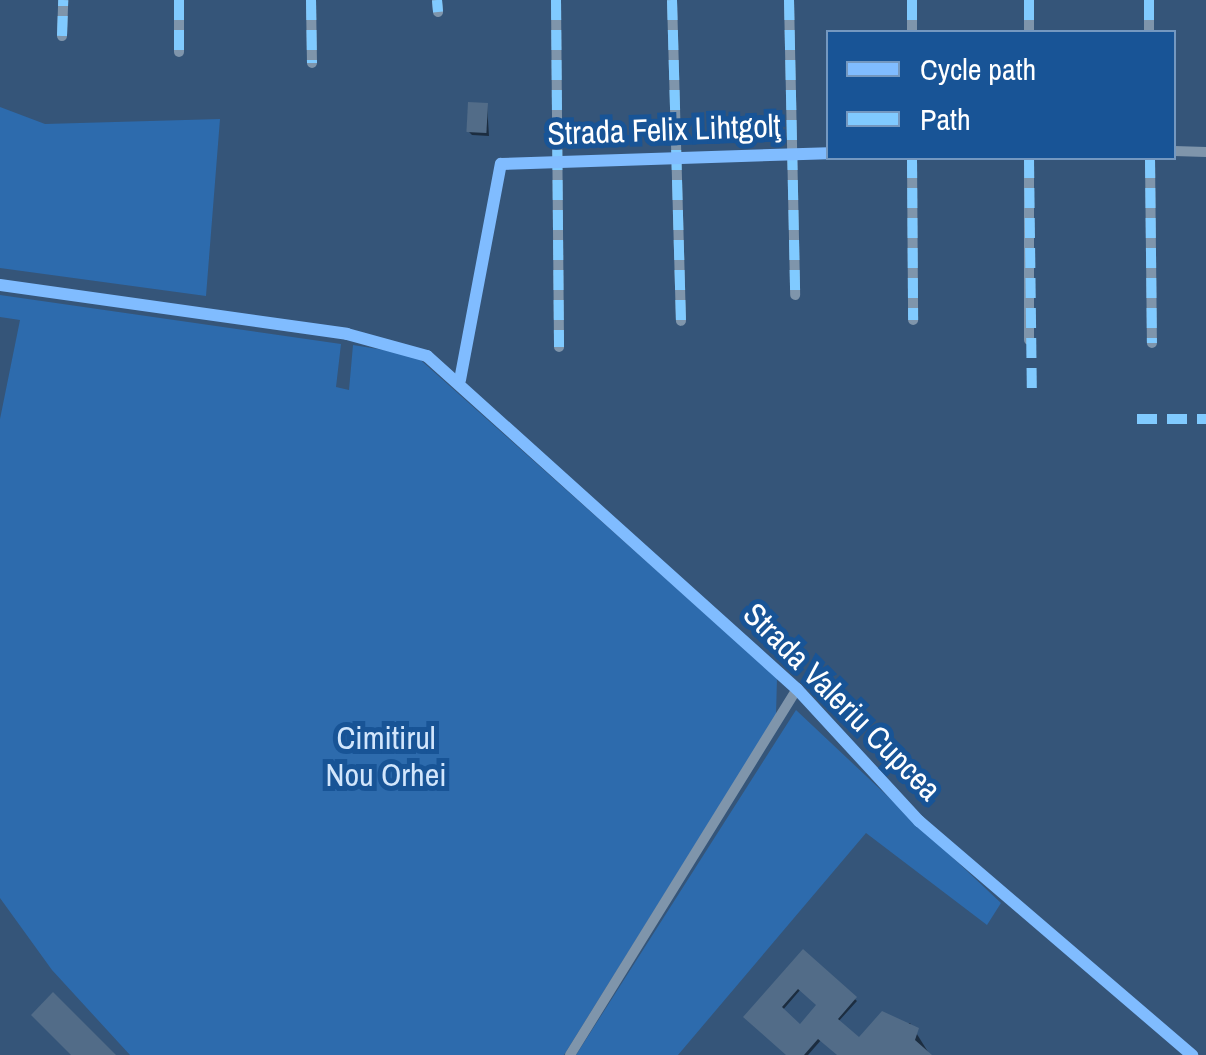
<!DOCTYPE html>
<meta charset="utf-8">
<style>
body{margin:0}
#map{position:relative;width:1206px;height:1055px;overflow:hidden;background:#355579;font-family:"Archivo Narrow",sans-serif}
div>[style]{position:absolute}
.green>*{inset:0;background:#2d6bad}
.shadow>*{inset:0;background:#0007}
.building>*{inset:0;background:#526c88;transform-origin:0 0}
.street>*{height:10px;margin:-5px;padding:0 5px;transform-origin:5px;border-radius:5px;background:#7f95ab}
.quiet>*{height:10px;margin-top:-5px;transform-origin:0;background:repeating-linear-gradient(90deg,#80caff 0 20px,transparent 0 30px)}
.cycleway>*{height:12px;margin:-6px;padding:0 6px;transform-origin:6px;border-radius:6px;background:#80bcff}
span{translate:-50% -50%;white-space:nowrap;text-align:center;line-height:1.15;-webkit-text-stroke:10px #185496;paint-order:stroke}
.street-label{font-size:32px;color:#fff}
.park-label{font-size:32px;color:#d2e6fc}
.legend{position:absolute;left:826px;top:30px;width:350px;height:130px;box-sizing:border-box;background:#185496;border:2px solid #7498c0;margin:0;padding:12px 18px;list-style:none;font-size:30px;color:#fff}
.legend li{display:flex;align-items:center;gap:20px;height:50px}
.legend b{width:50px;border:2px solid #7498c0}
</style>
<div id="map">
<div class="green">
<i style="clip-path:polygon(0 107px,45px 124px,220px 119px,206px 296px,0 268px)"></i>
<i style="clip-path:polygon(0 295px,341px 344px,336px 387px,349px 390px,353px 345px,415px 355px,777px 678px,776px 715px,564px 1055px,130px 1055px,52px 970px,0 898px,0 419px,20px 320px,0 317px)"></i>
<i style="clip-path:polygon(796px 710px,1001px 903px,987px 925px,866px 833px,678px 1055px,576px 1055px)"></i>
</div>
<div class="shadow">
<i style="clip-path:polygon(487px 105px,489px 136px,472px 135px,468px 131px)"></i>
<i style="clip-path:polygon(evenodd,803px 953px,857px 1001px,838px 1022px,859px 1040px,910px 1023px,930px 1055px,840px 1055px,822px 1039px,808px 1055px,789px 1055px,746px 1017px,803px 953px,801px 989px,819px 1005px,800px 1027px,782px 1011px,801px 989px)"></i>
</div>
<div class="building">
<i style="left:468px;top:102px;width:20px;height:30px;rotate:3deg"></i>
<i style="clip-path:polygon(evenodd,803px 949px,857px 997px,838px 1019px,859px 1037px,882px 1011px,919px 1028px,915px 1040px,932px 1055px,837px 1055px,818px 1039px,804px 1055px,786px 1055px,743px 1017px,803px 949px,798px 989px,816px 1005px,800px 1024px,782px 1007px,798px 989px)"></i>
<i style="clip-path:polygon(53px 992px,116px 1055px,71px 1055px,31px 1015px)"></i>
</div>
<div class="street">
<i style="left:179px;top:0;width:52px;rotate:90deg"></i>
<i style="left:311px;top:0;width:63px;rotate:89.1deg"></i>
<i style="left:437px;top:0;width:12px;rotate:85deg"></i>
<i style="left:556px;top:0;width:347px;rotate:89.5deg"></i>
<i style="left:672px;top:0;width:321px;rotate:88.4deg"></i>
<i style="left:789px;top:0;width:295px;rotate:88.8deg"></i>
<i style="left:912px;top:0;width:32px;rotate:90deg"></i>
<i style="left:1029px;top:0;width:32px;rotate:90deg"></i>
<i style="left:1149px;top:0;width:32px;rotate:90deg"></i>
<i style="left:62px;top:36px;width:36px;rotate:-88deg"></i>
<i style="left:1174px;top:151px;width:32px;rotate:2deg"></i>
<i style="left:912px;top:158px;width:162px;rotate:89.6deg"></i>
<i style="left:1029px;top:158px;width:182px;rotate:90deg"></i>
<i style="left:1150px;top:158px;width:185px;rotate:89.4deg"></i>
<i style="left:0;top:285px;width:350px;rotate:8deg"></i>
<i style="left:347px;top:334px;width:83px;rotate:15.4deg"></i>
<i style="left:427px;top:356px;width:498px;rotate:42deg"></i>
<i style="left:797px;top:689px;width:180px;rotate:47.3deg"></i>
<i style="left:919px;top:821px;width:360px;rotate:40.6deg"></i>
<i style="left:460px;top:380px;width:220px;rotate:-79.3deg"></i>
<i style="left:501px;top:164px;width:327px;rotate:-1.9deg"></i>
<i style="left:570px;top:1055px;width:431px;rotate:-58.2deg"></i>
</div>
<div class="quiet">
<i style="left:179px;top:0;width:52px;rotate:90deg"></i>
<i style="left:311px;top:0;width:63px;rotate:89.1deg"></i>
<i style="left:437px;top:0;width:12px;rotate:85deg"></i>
<i style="left:556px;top:0;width:347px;rotate:89.5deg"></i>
<i style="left:672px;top:0;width:321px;rotate:88.4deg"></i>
<i style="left:789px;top:0;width:295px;rotate:88.8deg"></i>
<i style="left:912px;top:0;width:32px;rotate:90deg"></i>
<i style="left:1029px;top:0;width:32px;rotate:90deg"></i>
<i style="left:1149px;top:0;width:32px;rotate:90deg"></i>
<i style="left:62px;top:36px;width:36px;rotate:-88deg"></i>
<i style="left:912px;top:158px;width:162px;rotate:89.6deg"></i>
<i style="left:1029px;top:158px;width:233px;rotate:89.3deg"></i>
<i style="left:1150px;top:158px;width:185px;rotate:89.4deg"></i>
<i style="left:1137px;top:419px;width:69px"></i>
</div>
<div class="cycleway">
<i style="left:0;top:285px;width:350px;rotate:8deg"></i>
<i style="left:347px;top:334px;width:83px;rotate:15.4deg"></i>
<i style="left:427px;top:356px;width:498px;rotate:42deg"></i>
<i style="left:797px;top:689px;width:180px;rotate:47.3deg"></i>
<i style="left:919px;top:821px;width:360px;rotate:40.6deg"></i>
<i style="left:460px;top:380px;width:220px;rotate:-79.3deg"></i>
<i style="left:501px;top:164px;width:327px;rotate:-1.9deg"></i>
</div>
<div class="street-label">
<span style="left:664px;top:130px;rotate:-2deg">Strada Felix Lihtgolţ</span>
<span style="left:842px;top:702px;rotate:45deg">Strada Valeriu Cupcea</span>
</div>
<div class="park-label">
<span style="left:386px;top:757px">Cimitirul<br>Nou Orhei</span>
</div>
<ul class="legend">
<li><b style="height:12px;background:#80bcff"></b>Cycle path</li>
<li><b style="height:12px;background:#80caff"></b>Path</li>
</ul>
</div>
